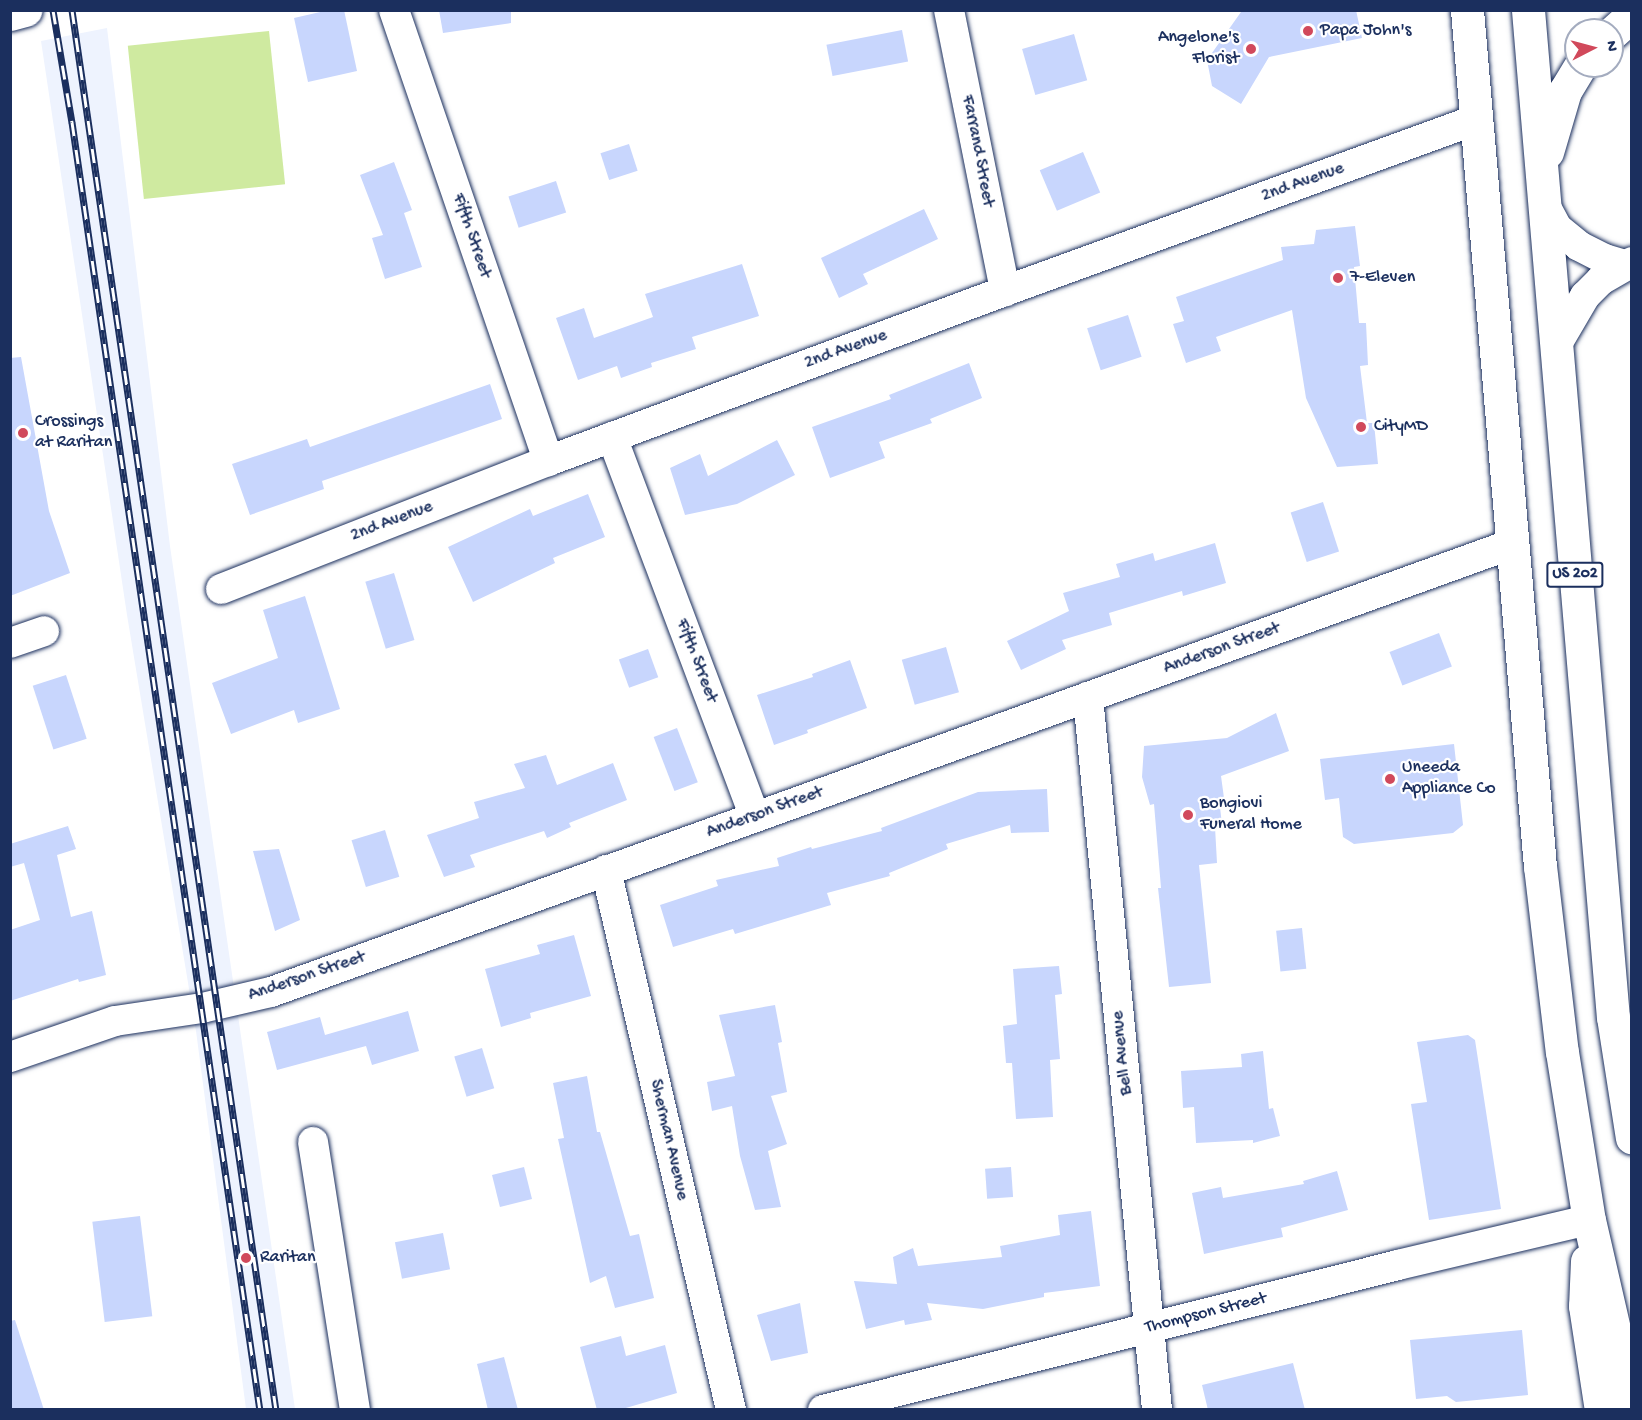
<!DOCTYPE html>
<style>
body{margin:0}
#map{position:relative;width:1642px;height:1420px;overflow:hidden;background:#fff;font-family:"Gochi Hand",sans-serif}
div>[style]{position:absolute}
.built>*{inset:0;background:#eef3fe}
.green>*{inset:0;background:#cfeaa0;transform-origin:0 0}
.building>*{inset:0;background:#c8d6fd;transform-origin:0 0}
.roads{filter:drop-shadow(0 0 2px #1b2f5e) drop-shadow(0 0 2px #1b2f5e)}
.street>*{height:30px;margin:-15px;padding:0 15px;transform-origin:15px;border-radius:15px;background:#fff}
.secondary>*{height:33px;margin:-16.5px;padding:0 16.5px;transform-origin:16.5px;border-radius:16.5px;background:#fff}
.highway>*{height:33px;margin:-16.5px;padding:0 16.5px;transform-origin:16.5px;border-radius:16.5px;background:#fff}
.rail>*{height:7px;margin-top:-3.5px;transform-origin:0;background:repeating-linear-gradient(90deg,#fff 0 14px,#1b2f5e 0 28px);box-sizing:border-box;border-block:2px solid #1b2f5e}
.dots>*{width:16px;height:16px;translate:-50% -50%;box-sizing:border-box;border:3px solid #fff;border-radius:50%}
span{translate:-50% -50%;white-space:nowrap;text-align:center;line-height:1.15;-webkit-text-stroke:4.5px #fff;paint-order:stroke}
.shield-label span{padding:2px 4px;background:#fff;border:2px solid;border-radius:4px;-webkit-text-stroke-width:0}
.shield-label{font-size:16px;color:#1b2f5e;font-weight:700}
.poi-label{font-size:18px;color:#1b2f5e}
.left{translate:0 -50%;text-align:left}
.right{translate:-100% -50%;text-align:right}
.street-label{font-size:18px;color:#1b2f5e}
.frame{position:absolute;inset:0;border:12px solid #1b2f5e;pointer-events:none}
.north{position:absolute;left:1564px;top:18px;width:60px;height:60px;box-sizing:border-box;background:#fff;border:2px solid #a4acbf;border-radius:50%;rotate:84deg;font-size:16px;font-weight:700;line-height:24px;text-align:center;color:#1b2f5e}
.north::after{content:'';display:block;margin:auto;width:21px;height:27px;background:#d1495b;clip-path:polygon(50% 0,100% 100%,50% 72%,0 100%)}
</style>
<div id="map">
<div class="built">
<i style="clip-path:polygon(107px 28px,170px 546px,295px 1409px,246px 1409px,196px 1031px,127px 615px,41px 41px)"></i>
</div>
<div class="green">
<i style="left:269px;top:31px;width:154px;height:142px;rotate:84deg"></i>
</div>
<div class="building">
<i style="clip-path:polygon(329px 10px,344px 10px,357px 71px,308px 82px,294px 18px)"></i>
<i style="clip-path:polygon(439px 10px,511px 10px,511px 23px,443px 33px)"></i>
<i style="clip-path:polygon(1356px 10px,1362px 38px,1269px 57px,1241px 104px,1212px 86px,1207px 60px,1241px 12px)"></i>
<i style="left:902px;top:30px;width:32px;height:77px;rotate:79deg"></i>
<i style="left:1074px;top:34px;width:48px;height:54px;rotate:74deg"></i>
<i style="left:629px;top:144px;width:28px;height:30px;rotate:72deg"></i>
<i style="left:1083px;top:152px;width:44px;height:47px;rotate:67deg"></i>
<i style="clip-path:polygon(394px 162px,412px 210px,404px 213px,422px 267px,385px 279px,372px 238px,383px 235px,360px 175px)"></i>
<i style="left:556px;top:181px;width:33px;height:50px;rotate:72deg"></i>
<i style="clip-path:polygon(924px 209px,938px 239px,863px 274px,868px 284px,839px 298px,821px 258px)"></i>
<i style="clip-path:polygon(1355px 226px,1360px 266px,1354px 267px,1359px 323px,1366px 323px,1368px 365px,1360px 366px,1367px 423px,1374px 423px,1378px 464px,1337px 467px,1306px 398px,1292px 310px,1216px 337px,1221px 351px,1186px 363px,1173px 324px,1184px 321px,1176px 297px,1283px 260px,1281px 247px,1314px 244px,1316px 230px)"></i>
<i style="clip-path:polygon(742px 264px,759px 316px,692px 337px,696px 349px,651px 363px,652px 367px,621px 378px,617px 366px,578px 380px,556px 318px,584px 308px,594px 338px,653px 317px,645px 294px)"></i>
<i style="left:1128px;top:315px;width:44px;height:43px;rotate:72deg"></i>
<i style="clip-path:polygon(21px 357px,49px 511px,70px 573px,10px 596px,10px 358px)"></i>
<i style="clip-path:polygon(969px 363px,982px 398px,930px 419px,932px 423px,879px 442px,885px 458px,830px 478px,812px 427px,891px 399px,889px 395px)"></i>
<i style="clip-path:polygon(490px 384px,502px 419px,322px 481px,324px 489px,250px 515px,232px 464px,307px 439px,310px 447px)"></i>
<i style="clip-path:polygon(777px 440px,795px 475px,737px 504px,685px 515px,670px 468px,700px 454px,708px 476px)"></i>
<i style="clip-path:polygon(588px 494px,605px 537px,553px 558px,555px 563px,473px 602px,448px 547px,530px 509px,533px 516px)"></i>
<i style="left:1323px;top:502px;width:52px;height:34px;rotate:72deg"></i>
<i style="clip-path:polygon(1215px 543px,1226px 583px,1183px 596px,1182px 591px,1109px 613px,1112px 625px,1062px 640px,1066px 649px,1021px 670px,1007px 641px,1069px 611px,1063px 593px,1120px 577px,1116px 564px,1153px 553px,1155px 561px)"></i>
<i style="left:394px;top:573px;width:70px;height:30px;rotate:73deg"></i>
<i style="clip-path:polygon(305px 596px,340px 709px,298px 723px,294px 710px,231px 734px,212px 683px,278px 658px,263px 610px)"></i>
<i style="left:1439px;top:633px;width:36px;height:53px;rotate:69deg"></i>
<i style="left:946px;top:647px;width:47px;height:46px;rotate:74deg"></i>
<i style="left:648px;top:649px;width:30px;height:31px;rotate:70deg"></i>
<i style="clip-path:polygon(850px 660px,867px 708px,807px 730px,808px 733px,774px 745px,757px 695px,813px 677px,812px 674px)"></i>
<i style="left:66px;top:675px;width:67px;height:35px;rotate:72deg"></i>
<i style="clip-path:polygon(1276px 713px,1289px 751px,1221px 776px,1224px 798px,1219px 798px,1222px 825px,1215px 827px,1217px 863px,1199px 865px,1211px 983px,1169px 987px,1158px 888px,1161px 888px,1154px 804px,1150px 805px,1142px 777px,1144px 746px,1227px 738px)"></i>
<i style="left:677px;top:728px;width:58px;height:25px;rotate:69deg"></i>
<i style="clip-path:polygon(1454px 744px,1463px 825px,1453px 833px,1354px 844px,1343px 837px,1339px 798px,1325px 800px,1320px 759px)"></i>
<i style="clip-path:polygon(546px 755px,557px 785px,613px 763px,627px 800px,569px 823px,571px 827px,547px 838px,544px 831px,470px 855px,475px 867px,444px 877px,427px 835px,479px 818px,474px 802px,525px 788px,514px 764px)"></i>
<i style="clip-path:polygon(1047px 789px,1049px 832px,1011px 833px,1010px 825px,946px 844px,948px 849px,889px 873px,890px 876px,827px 893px,831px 905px,735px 934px,733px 929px,673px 947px,660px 905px,718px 886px,716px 880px,779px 866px,777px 858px,811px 847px,812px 849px,882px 831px,881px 828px,978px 792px)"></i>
<i style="clip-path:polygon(68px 826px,76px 849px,57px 855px,71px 917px,92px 911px,106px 975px,79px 982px,78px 979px,10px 1001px,10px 930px,40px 920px,24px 863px,10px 867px,10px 844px)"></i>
<i style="left:385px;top:830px;width:49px;height:35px;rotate:73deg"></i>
<i style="clip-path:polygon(279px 849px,300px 920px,275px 931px,253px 851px)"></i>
<i style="left:1302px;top:928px;width:41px;height:26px;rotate:84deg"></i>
<i style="clip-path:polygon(574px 935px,591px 996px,530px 1013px,531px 1018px,501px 1027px,485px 969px,540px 954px,537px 945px)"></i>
<i style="clip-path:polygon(1059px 966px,1062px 994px,1055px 995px,1060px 1059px,1050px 1060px,1053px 1117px,1016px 1119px,1012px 1063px,1006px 1063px,1003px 1026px,1017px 1024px,1013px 969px)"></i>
<i style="clip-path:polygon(775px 1005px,782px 1042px,778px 1043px,787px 1092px,771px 1096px,787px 1144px,768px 1151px,781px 1207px,755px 1210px,740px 1156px,732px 1106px,712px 1111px,707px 1082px,735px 1076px,719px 1015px)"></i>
<i style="clip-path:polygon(408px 1011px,419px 1051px,372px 1065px,366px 1046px,277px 1070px,267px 1032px,320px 1017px,325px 1035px)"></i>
<i style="clip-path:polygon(1468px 1035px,1475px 1040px,1501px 1209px,1429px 1220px,1411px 1104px,1427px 1102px,1417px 1042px)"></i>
<i style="left:482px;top:1048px;width:42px;height:29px;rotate:73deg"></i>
<i style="clip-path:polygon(1263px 1051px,1269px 1109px,1273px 1108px,1280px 1136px,1253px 1143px,1253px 1140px,1196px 1143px,1194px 1107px,1183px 1108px,1181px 1071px,1242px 1067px,1241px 1054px)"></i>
<i style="clip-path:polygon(587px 1076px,597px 1132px,600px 1132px,630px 1236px,639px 1234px,654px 1298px,615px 1308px,606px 1276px,590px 1283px,558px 1139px,564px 1138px,553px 1083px)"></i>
<i style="left:524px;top:1167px;width:33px;height:33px;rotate:76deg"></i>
<i style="left:1011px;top:1167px;width:30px;height:26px;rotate:86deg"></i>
<i style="clip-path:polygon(1337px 1171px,1348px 1210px,1281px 1228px,1283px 1237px,1204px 1254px,1192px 1193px,1221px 1187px,1223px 1198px,1304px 1184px,1303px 1181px)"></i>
<i style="clip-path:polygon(1091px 1211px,1100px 1286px,1044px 1293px,1044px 1297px,983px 1309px,927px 1303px,932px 1320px,905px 1325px,904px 1320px,866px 1329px,854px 1281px,897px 1284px,893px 1257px,913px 1248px,918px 1266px,1002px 1257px,1000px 1246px,1060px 1235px,1058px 1215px)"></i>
<i style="left:140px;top:1216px;width:101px;height:48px;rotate:83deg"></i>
<i style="left:443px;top:1233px;width:37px;height:49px;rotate:79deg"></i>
<i style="clip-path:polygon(800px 1303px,808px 1353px,771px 1361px,757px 1315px)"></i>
<i style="clip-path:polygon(15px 1320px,44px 1410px,10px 1410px,10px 1321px)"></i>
<i style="clip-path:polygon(1522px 1330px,1528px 1395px,1456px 1402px,1447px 1396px,1416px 1399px,1410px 1340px)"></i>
<i style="clip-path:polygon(621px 1336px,626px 1356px,665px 1345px,677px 1393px,619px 1410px,597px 1410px,580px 1347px)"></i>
<i style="clip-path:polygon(504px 1357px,518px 1410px,488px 1410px,477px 1364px)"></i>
<i style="clip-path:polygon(1293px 1363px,1305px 1410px,1208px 1410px,1202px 1385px)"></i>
</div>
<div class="roads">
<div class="street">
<i style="left:394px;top:10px;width:477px;rotate:71.1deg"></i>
<i style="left:949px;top:10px;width:287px;rotate:78.7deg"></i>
<i style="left:1547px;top:209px;width:21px;rotate:62deg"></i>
<i style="left:1557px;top:228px;width:28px;rotate:39deg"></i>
<i style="left:1579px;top:246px;width:29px;rotate:27deg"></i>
<i style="left:1605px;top:259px;width:21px;rotate:17deg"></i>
<i style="left:1557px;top:344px;width:56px;rotate:-59.7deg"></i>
<i style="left:1585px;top:296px;width:23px;rotate:-45deg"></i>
<i style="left:1601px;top:280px;width:36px;rotate:-30deg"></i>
<i style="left:612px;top:437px;width:406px;rotate:69.4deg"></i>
<i style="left:221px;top:589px;width:351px;rotate:-21.4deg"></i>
<i style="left:548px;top:461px;width:488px;rotate:-20.4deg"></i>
<i style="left:1005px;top:291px;width:500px;rotate:-19.99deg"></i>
<i style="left:10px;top:643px;width:36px;rotate:-19deg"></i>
<i style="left:1088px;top:697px;width:716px;rotate:84.47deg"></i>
<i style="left:606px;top:870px;width:554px;rotate:76.97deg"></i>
<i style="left:10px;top:1057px;width:111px;rotate:-18.9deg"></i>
<i style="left:115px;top:1021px;width:88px;rotate:-8.5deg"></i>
<i style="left:202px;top:1008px;width:71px;rotate:-13.1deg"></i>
<i style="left:271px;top:992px;width:1319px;rotate:-19.85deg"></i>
<i style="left:313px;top:1142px;width:271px;rotate:81.1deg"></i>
<i style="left:823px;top:1410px;width:593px;rotate:-14.15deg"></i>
<i style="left:1398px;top:1265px;width:196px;rotate:-13.3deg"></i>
</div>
<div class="secondary">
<i style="left:10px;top:14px;width:16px;rotate:-15deg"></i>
</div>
<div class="highway">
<i style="left:1467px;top:10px;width:859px;rotate:85.13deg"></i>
<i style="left:1540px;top:866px;width:187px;rotate:83.3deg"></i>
<i style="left:1562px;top:1052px;width:170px;rotate:80.9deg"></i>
<i style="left:1589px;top:1220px;width:192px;rotate:77.1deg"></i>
<i style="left:1528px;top:10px;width:1011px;rotate:85.18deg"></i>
<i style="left:1613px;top:1017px;width:122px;rotate:81.1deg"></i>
<i style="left:1612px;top:33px;width:27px;rotate:-42deg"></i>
<i style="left:1547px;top:152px;width:64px;rotate:-73.6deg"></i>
<i style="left:1565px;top:91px;width:29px;rotate:-59deg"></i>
<i style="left:1587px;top:1261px;width:45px;rotate:92.5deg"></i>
<i style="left:1585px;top:1306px;width:105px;rotate:81.3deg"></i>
</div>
</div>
<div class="rail">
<i style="left:53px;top:10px;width:114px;rotate:80.4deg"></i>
<i style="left:72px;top:122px;width:1302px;rotate:81.7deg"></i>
<i style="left:72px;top:10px;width:1415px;rotate:81.71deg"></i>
</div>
<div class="dots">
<i style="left:1308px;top:31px;background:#d1495b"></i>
<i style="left:1251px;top:49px;background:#d1495b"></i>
<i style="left:1338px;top:278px;background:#d1495b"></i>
<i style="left:1361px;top:427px;background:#d1495b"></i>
<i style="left:23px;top:433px;background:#d1495b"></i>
<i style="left:1390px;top:779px;background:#d1495b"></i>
<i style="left:1188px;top:815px;background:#d1495b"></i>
<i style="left:246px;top:1258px;background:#d1495b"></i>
</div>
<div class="shield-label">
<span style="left:1575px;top:575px">US 202</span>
</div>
<div class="poi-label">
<span class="left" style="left:1320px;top:31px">Papa John's</span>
<span class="right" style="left:1239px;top:49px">Angelone's<br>Florist</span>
<span class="left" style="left:1350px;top:278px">7-Eleven</span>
<span class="left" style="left:35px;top:433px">Crossings<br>at Raritan</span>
<span class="left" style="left:1374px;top:427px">CityMD</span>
<span class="left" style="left:1402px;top:779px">Uneeda<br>Appliance Co</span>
<span class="left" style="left:1200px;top:815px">Bongiovi<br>Funeral Home</span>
<span class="left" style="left:260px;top:1258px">Raritan</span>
</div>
<div class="street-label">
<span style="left:977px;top:151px;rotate:79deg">Farrand Street</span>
<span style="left:1303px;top:183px;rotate:-20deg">2nd Avenue</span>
<span style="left:471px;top:236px;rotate:71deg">Fifth Street</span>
<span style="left:846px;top:350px;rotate:-20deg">2nd Avenue</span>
<span style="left:392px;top:522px;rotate:-21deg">2nd Avenue</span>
<span style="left:1222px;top:649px;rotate:-20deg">Anderson Street</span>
<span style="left:696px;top:661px;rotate:69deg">Fifth Street</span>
<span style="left:765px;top:813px;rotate:-20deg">Anderson Street</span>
<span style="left:307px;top:977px;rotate:-19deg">Anderson Street</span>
<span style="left:1123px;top:1053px;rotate:-96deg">Bell Avenue</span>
<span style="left:668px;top:1140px;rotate:77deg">Sherman Avenue</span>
<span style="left:1206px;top:1314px;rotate:-14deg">Thompson Street</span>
</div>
<div class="frame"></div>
<div class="north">N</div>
</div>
